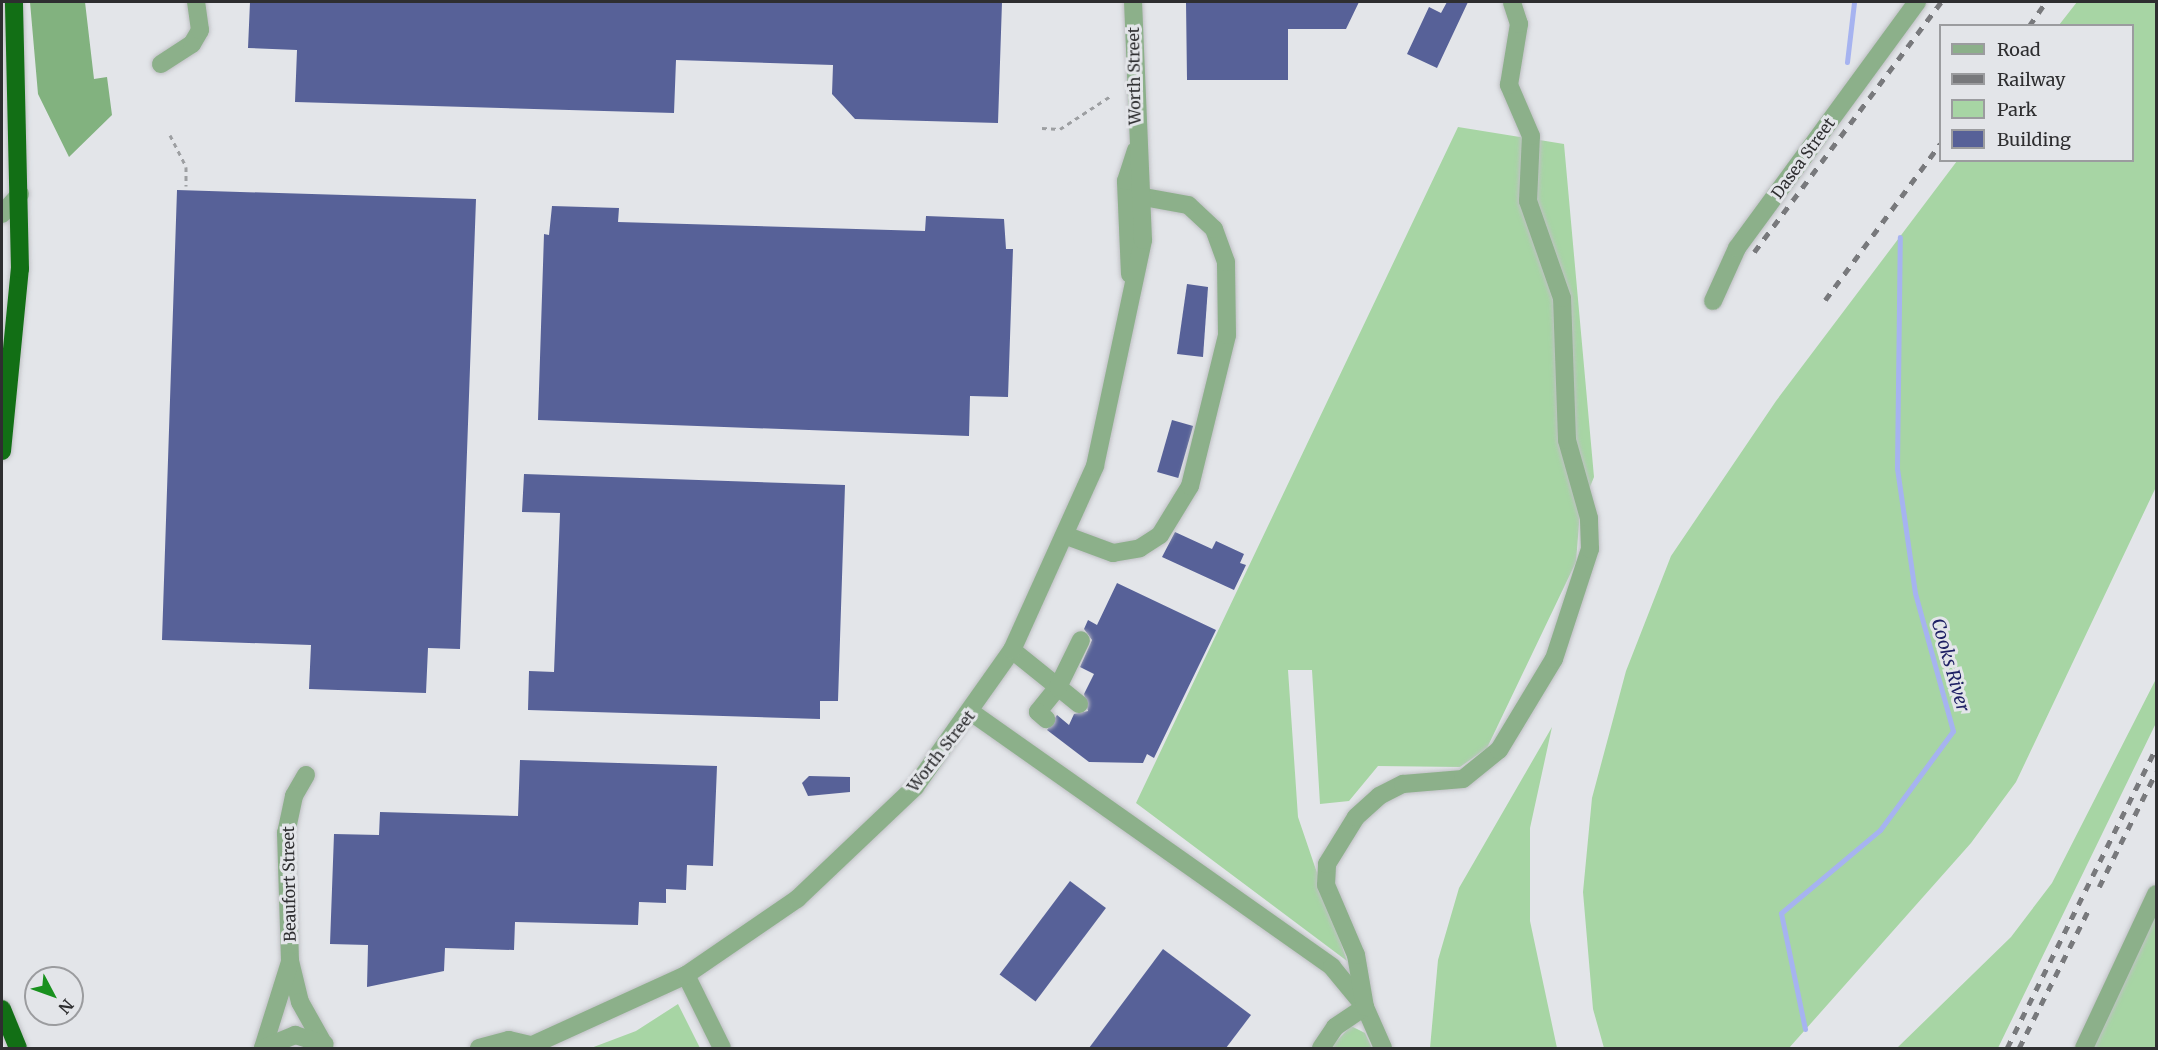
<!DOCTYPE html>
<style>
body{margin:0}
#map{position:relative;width:2158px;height:1050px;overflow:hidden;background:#e3e5e9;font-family:Merriweather,serif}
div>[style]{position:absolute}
.green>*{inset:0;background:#a7d5a4}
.forest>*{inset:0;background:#82b27f}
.stream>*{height:5px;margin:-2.5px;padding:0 2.5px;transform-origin:2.5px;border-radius:2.5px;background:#a6b3f0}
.building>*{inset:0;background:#576198;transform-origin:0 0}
.path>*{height:3px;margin-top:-1.5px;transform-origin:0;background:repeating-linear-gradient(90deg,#9d9fa2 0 4.5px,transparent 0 9px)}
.roads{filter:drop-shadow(0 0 2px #bfc0c4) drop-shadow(0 0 2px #bfc0c4)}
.minor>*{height:18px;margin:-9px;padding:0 9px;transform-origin:9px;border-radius:9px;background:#8cb08a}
.highway>*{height:18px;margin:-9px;padding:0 9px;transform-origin:9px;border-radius:9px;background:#126f15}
.rail>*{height:4.5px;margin-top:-2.25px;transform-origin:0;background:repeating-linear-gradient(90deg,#78797c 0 8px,transparent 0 16px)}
span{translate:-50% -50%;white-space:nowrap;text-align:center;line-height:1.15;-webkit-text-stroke:6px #e3e5e9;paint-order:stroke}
.street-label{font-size:16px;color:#2e2e30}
.water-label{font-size:18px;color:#1e2064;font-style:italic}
.frame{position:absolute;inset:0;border:3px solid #2e2e30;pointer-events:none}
.legend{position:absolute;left:1939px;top:24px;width:195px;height:138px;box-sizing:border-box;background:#e3e5e9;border:2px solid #9b9c9f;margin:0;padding:8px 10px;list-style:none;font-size:18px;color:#2e2e30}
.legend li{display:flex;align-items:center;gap:12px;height:30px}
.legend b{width:30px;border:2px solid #9b9c9f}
.north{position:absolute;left:24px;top:966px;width:60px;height:60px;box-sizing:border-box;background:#e3e5e9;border:2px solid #9b9c9f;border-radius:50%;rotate:131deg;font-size:16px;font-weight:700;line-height:24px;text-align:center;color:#2e2e30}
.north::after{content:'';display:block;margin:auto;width:21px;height:27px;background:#19911e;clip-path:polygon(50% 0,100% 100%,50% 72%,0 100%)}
</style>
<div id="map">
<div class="green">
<i style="clip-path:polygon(2077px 2px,2156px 2px,2156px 487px,2016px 782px,1971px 843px,1789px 1048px,1604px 1048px,1593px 1009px,1583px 892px,1592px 798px,1626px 671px,1671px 556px,1776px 401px,1957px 161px,2132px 160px,2132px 26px,2059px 25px)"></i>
<i style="clip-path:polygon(1458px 127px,1564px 144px,1594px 477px,1580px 511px,1576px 562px,1487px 748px,1460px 767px,1378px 766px,1349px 801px,1320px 804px,1312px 670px,1288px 670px,1298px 817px,1347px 961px,1136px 803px)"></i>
<i style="clip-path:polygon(2156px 679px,2156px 723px,1998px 1048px,1897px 1048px,2011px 937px,2052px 883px)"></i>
<i style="clip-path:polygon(1552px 727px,1530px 828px,1530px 921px,1557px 1048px,1430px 1048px,1438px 960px,1459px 888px)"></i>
<i style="clip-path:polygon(2156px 892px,2156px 1048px,2080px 1048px)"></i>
<i style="clip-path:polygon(678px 1004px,700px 1048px,591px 1048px,636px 1031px)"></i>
<i style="clip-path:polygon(1351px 1026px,1365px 1033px,1372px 1048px,1330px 1048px)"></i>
</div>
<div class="forest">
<i style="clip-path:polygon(30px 2px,85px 2px,94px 79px,107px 77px,112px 115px,69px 157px,38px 94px)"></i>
</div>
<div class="stream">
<i style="left:1847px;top:62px;width:60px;rotate:-83.3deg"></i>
<i style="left:1805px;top:1029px;width:118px;rotate:-101.7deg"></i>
<i style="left:1781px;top:913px;width:129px;rotate:-40deg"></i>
<i style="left:1880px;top:830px;width:123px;rotate:-53.6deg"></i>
<i style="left:1953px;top:731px;width:143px;rotate:-105.4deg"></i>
<i style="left:1915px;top:593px;width:126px;rotate:-98.2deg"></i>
<i style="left:1897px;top:468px;width:231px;rotate:-89.3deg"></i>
</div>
<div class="building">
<i style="clip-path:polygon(250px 2px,1002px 2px,998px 123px,855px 119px,832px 94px,833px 65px,676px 60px,674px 113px,295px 102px,297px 50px,248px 48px)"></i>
<i style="clip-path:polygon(1186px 2px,1359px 2px,1346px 29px,1288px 29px,1288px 80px,1187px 80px)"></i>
<i style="clip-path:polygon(1447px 2px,1468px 2px,1437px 68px,1407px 54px,1429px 7px,1441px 13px)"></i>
<i style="clip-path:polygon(177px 190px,476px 199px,460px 649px,428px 648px,426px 693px,309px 689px,311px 645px,162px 640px)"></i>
<i style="clip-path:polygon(552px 206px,619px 208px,618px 222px,925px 231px,926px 216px,1004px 219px,1006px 249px,1013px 249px,1008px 397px,970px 396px,969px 436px,538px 420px,544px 234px,549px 235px)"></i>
<i style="clip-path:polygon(1187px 284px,1208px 287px,1203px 357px,1177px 354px)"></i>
<i style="left:1172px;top:420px;width:22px;height:54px;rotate:16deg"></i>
<i style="clip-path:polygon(524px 474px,845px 485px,838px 701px,820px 701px,820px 719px,528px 710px,529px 671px,554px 672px,560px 513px,522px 512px)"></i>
<i style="clip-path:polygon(1175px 532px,1212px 549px,1216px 541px,1244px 554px,1240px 563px,1246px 565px,1234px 590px,1162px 557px)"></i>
<i style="clip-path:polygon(1117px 583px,1216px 630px,1154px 758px,1147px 754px,1143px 763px,1089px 762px,1047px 730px,1057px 715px,1069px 725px,1074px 714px,1088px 711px,1084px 694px,1094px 674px,1080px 667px,1092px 640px,1084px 629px,1088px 620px,1097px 625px)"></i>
<i style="clip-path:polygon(520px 760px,717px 766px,713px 866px,687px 865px,686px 890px,666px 889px,666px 903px,639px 902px,638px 925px,515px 922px,514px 950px,445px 948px,444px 971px,367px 987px,368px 945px,330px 944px,334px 834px,379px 835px,380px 812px,518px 816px)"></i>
<i style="clip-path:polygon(809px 776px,850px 777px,850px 792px,808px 796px,802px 783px)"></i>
<i style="left:1070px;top:881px;width:45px;height:117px;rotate:37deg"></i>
<i style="clip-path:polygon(1163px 949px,1251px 1015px,1226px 1048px,1089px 1048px)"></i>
</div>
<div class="path">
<i style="left:1042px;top:128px;width:18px;rotate:3deg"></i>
<i style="left:1060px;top:129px;width:59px;rotate:-33.1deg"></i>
<i style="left:170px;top:135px;width:36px;rotate:63deg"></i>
<i style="left:186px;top:167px;width:19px;rotate:90deg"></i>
</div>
<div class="roads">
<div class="minor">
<i style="left:161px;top:64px;width:37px;rotate:-33deg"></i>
<i style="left:192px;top:44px;width:16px;rotate:-60deg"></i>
<i style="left:200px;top:30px;width:28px;rotate:-98deg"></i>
<i style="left:2px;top:214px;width:27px;rotate:-48deg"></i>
<i style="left:1130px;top:274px;width:93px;rotate:-92.5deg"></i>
<i style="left:1126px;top:181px;width:32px;rotate:-72deg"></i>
<i style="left:1713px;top:301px;width:58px;rotate:-65.6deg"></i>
<i style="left:1737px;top:248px;width:305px;rotate:-53.8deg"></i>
<i style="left:1067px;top:536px;width:49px;rotate:20.3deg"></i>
<i style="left:1113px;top:553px;width:27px;rotate:-10deg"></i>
<i style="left:1140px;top:548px;width:24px;rotate:-33deg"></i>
<i style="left:1160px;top:535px;width:57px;rotate:-58.5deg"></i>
<i style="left:1190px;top:486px;width:155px;rotate:-76.2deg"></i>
<i style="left:1227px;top:335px;width:73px;rotate:-90.8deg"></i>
<i style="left:1226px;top:262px;width:35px;rotate:-110deg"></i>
<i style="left:1214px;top:229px;width:35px;rotate:-137deg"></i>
<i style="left:1188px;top:205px;width:45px;rotate:-169.7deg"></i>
<i style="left:1012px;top:650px;width:59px;rotate:38.8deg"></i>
<i style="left:1058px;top:687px;width:32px;rotate:129deg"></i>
<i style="left:1038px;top:712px;width:11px;rotate:41deg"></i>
<i style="left:1079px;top:704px;width:27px;rotate:-141deg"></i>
<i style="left:1058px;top:687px;width:52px;rotate:-63.9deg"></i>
<i style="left:971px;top:712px;width:442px;rotate:35.2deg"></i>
<i style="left:1332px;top:967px;width:52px;rotate:50.5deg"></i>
<i style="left:1365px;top:1007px;width:45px;rotate:66.3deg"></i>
<i style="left:306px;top:775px;width:24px;rotate:120deg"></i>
<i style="left:294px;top:796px;width:38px;rotate:102deg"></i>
<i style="left:286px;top:833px;width:128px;rotate:88.2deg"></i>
<i style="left:290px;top:961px;width:42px;rotate:76.3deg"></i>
<i style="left:300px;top:1002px;width:47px;rotate:60.7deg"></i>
<i style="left:686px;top:975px;width:81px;rotate:63.7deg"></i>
<i style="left:263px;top:1048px;width:90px;rotate:-72.6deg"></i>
<i style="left:263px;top:1048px;width:35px;rotate:-22deg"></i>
<i style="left:295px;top:1035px;width:31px;rotate:17deg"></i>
<i style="left:479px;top:1048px;width:31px;rotate:-15deg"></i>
<i style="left:509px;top:1040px;width:22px;rotate:13deg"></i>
<i style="left:526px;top:1048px;width:176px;rotate:-24.5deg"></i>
<i style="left:686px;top:975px;width:135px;rotate:-34.4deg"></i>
<i style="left:797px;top:899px;width:163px;rotate:-43.5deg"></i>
<i style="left:915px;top:787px;width:168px;rotate:-54.7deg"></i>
<i style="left:1012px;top:650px;width:202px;rotate:-65.7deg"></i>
<i style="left:1095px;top:466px;width:231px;rotate:-78deg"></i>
<i style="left:1143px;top:240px;width:238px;rotate:-92.4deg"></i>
<i style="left:1321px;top:1048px;width:25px;rotate:-56deg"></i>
<i style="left:1335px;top:1027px;width:36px;rotate:-34deg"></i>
<i style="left:1365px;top:1007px;width:53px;rotate:-99.8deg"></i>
<i style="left:1356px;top:955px;width:76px;rotate:-113.2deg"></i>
<i style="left:1326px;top:885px;width:21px;rotate:-87deg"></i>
<i style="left:1327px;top:864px;width:55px;rotate:-58.3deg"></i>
<i style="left:1356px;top:817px;width:31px;rotate:-42deg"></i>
<i style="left:1379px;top:796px;width:27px;rotate:-27deg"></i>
<i style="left:1403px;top:784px;width:60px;rotate:-4.8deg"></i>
<i style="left:1463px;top:779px;width:46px;rotate:-38.9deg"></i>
<i style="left:1499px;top:750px;width:106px;rotate:-58.9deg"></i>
<i style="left:1554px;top:659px;width:116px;rotate:-71.9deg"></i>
<i style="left:1590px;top:549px;width:31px;rotate:-92deg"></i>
<i style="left:1589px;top:518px;width:81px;rotate:-105.8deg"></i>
<i style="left:1567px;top:440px;width:142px;rotate:-92deg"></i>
<i style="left:1562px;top:298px;width:103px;rotate:-109.3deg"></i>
<i style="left:1528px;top:201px;width:65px;rotate:-87.4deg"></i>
<i style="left:1531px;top:136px;width:56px;rotate:-113.3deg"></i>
<i style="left:1509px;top:85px;width:62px;rotate:-80.7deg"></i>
<i style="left:1519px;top:24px;width:23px;rotate:-108deg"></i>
<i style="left:2084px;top:1048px;width:170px;rotate:-64.9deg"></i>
</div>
<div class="highway">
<i style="left:2px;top:451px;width:183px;rotate:-84.4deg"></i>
<i style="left:20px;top:269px;width:267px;rotate:-91.3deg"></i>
<i style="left:2px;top:1009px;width:42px;rotate:67.7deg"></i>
</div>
</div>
<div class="rail">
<i style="left:2029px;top:26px;width:29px;rotate:-55deg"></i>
<i style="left:1754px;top:252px;width:312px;rotate:-53.2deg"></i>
<i style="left:1825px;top:300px;width:194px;rotate:-53.6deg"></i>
<i style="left:2099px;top:887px;width:128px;rotate:-63.6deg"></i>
<i style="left:2007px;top:1048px;width:335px;rotate:-63.6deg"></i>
<i style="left:2019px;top:1048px;width:158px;rotate:-63.3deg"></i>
</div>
<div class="street-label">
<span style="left:1134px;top:76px;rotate:-91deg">Worth Street</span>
<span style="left:1803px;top:158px;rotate:-54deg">Dasea Street</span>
<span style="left:941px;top:751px;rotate:-52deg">Worth Street</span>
<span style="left:289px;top:884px;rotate:-91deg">Beaufort Street</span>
</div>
<div class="water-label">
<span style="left:1950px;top:665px;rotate:74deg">Cooks River</span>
</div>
<div class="frame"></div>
<ul class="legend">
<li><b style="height:8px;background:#8cb08a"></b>Road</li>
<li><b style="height:8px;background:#78797c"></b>Railway</li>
<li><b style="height:16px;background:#a7d5a4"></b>Park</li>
<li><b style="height:16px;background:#576198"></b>Building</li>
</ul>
<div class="north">N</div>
</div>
